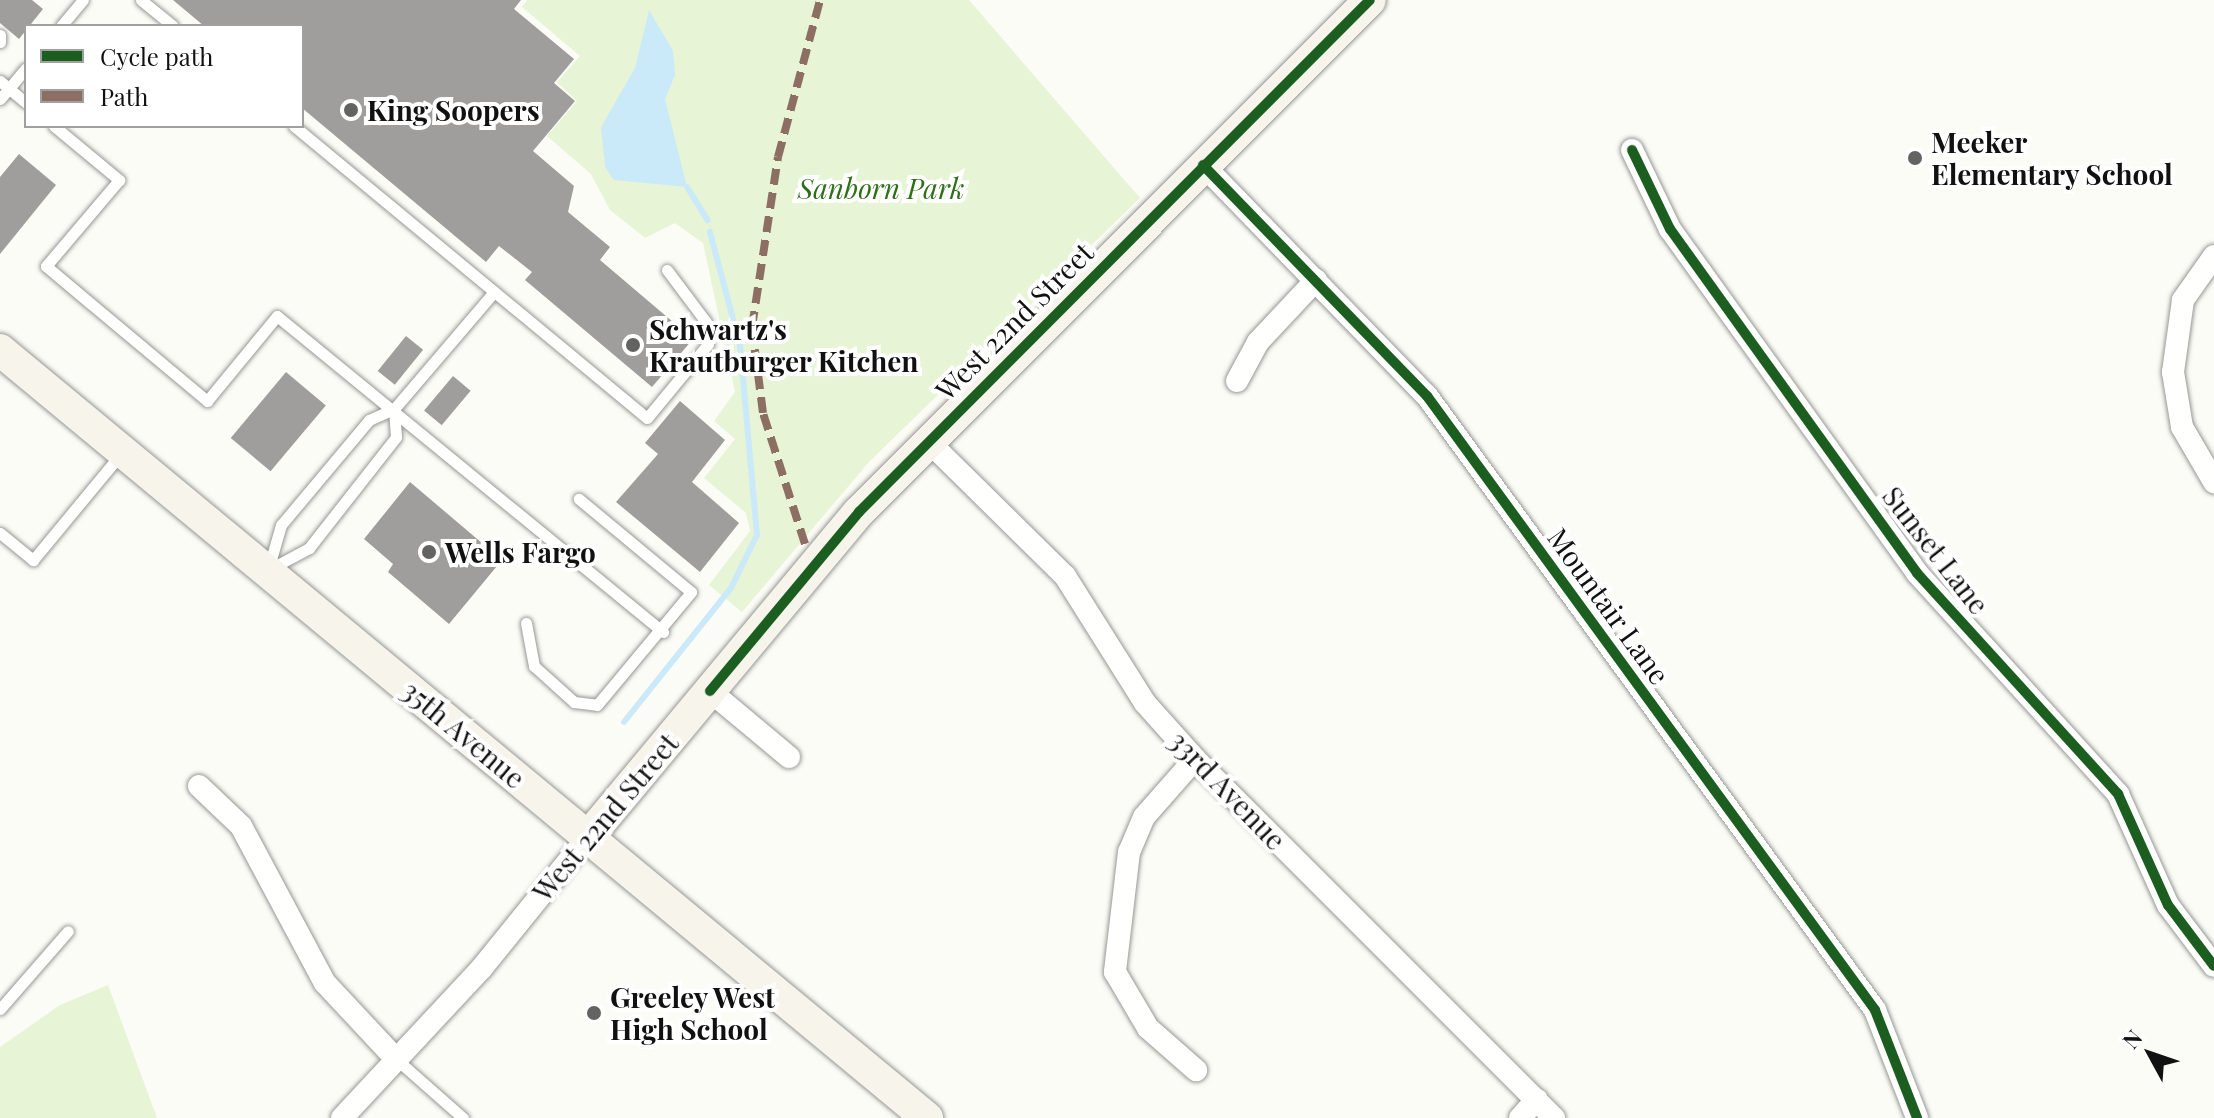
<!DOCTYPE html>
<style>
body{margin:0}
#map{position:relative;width:2214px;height:1118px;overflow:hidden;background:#fcfcf7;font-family:"Playfair Display",serif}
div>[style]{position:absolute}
.green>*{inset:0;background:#e7f4d5}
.water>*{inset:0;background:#caeafa}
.stream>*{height:6px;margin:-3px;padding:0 3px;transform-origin:3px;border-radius:3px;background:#caeafa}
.building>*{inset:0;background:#a09e9c;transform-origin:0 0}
.roads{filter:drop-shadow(0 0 2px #979795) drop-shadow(0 0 2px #979795)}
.lane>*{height:11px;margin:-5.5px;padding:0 5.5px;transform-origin:5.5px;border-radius:5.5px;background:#fffffe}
.street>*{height:22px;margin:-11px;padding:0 11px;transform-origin:11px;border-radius:11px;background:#fffffe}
.secondary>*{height:32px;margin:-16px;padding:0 16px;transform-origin:16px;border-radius:16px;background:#f6f4eb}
.quiet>*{height:8px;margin-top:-4px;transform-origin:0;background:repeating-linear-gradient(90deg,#8d6e63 0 16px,transparent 0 24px)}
.cycleway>*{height:10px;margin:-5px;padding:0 5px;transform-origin:5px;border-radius:5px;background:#1b5e20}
.dots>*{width:22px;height:22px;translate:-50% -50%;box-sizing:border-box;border:4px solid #fff;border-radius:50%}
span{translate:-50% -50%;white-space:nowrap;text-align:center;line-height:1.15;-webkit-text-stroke:8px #fff;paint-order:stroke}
.poi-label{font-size:28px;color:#111;font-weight:700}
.left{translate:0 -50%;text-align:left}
.park-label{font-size:28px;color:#2e6f1a;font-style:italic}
.street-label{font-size:28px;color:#111}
.legend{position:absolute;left:24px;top:24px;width:280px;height:104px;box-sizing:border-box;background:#fff;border:2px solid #a0a0a0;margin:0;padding:10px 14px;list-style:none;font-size:24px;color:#111}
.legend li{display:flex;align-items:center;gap:16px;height:40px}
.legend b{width:40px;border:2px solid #a0a0a0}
.north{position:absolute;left:2110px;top:1014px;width:80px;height:80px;-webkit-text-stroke:6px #fff;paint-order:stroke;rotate:310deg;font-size:22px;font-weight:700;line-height:32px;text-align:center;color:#111}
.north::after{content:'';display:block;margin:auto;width:28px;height:36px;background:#111;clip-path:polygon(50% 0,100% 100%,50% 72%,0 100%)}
</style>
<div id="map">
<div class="green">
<i style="clip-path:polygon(527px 0,969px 0,1140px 198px,869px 462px,742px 612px,709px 585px,750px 531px,746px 513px,704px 478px,735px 439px,714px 421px,735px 392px,703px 243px,675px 223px,645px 238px,610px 210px,591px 174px,547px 136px,577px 101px,557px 82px,580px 56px,522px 7px)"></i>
<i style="clip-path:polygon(108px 985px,157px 1118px,0 1118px,0 1047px,60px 1005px)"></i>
</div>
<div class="water">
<i style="clip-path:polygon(649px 10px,673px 51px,675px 75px,665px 99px,687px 187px,614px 180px,605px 167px,601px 127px,635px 68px)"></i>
</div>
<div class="stream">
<i style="left:687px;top:187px;width:39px;rotate:58deg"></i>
<i style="left:624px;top:722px;width:171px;rotate:-51.4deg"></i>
<i style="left:731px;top:588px;width:59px;rotate:-63.9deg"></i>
<i style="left:757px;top:535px;width:191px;rotate:-95.1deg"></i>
<i style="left:740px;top:345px;width:117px;rotate:-104.9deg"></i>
</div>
<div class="building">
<i style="clip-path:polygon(0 0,32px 0,43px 9px,19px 39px,0 23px)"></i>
<i style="clip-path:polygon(173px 0,521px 0,514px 9px,574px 59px,554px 83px,575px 101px,533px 151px,574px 186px,568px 212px,610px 247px,600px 260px,693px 339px,652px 387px,525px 280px,532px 272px,499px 246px,486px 262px,302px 108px,302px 26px,204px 26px)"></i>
<i style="clip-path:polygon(19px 154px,56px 185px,0 254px,0 177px)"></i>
<i style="left:406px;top:336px;width:22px;height:45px;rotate:39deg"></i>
<i style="left:286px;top:372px;width:52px;height:86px;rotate:40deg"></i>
<i style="left:453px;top:376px;width:23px;height:45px;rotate:40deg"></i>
<i style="clip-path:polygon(680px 401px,725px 440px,692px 482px,739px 523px,700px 572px,616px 502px,658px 454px,645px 443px)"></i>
<i style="clip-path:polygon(410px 482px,502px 560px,449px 624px,388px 572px,393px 564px,364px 539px)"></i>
</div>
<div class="roads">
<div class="lane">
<i style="left:141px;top:0;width:41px;rotate:39.1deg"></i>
<i style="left:61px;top:26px;width:34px;rotate:-50deg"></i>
<i style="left:0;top:35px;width:7px;rotate:90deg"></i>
<i style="left:0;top:81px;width:34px;rotate:40deg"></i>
<i style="left:0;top:99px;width:40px;rotate:-50deg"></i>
<i style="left:54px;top:126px;width:85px;rotate:39.7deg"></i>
<i style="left:119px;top:180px;width:113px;rotate:130.3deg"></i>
<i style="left:46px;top:266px;width:57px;rotate:40.1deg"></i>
<i style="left:90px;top:303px;width:153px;rotate:39.9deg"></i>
<i style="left:207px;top:401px;width:110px;rotate:-50.5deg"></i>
<i style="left:277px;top:316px;width:499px;rotate:39.3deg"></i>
<i style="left:294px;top:126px;width:458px;rotate:39.6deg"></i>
<i style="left:647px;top:418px;width:96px;rotate:-50.5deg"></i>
<i style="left:708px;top:344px;width:22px;rotate:-95deg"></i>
<i style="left:706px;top:322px;width:65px;rotate:-126.9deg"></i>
<i style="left:0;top:533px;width:43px;rotate:39.3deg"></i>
<i style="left:33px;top:560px;width:136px;rotate:-50.4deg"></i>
<i style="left:268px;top:570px;width:47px;rotate:-73.9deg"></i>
<i style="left:281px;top:525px;width:137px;rotate:-50deg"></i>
<i style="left:369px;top:420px;width:27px;rotate:-24deg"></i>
<i style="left:394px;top:409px;width:154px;rotate:-49.5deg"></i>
<i style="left:268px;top:570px;width:47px;rotate:-28.2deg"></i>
<i style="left:309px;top:548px;width:141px;rotate:-51.9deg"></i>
<i style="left:396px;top:437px;width:28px;rotate:-94deg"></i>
<i style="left:526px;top:623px;width:44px;rotate:79.5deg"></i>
<i style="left:534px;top:666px;width:54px;rotate:42deg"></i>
<i style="left:574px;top:702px;width:23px;rotate:7deg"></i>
<i style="left:597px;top:705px;width:147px;rotate:-50.2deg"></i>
<i style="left:691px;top:592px;width:146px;rotate:-140.3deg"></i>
<i style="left:0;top:1009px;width:103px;rotate:-48.9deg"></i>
<i style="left:395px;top:1058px;width:91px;rotate:41.4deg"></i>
</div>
<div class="street">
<i style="left:1632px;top:150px;width:88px;rotate:64.3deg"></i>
<i style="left:1670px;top:229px;width:423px;rotate:54.3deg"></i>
<i style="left:1917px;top:573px;width:299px;rotate:47.7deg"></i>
<i style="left:2118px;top:794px;width:122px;rotate:65.8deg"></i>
<i style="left:2168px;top:905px;width:76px;rotate:53deg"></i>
<i style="left:1203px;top:165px;width:322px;rotate:45.9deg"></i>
<i style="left:1427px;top:396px;width:760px;rotate:53.88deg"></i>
<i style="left:1875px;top:1010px;width:116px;rotate:68.7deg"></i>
<i style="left:2214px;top:256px;width:54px;rotate:125.2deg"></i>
<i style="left:2183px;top:300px;width:73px;rotate:97.9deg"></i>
<i style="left:2173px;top:372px;width:56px;rotate:80.7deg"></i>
<i style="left:2182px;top:427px;width:64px;rotate:59.8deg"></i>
<i style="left:1237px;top:381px;width:44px;rotate:-61.7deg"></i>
<i style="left:1258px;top:342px;width:85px;rotate:-46.9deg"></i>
<i style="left:928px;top:441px;width:192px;rotate:44.6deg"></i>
<i style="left:1065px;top:576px;width:150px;rotate:57.8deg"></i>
<i style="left:1145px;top:703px;width:75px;rotate:48.2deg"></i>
<i style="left:1195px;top:759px;width:508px;rotate:45deg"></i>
<i style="left:710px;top:691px;width:103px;rotate:39.9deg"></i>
<i style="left:1195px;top:759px;width:77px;rotate:131.3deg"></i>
<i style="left:1144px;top:817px;width:38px;rotate:113deg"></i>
<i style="left:1129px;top:852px;width:121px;rotate:96.7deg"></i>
<i style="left:1115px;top:972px;width:65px;rotate:59.5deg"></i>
<i style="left:1148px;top:1028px;width:64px;rotate:41.2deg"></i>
<i style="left:199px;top:786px;width:58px;rotate:43.6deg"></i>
<i style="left:241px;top:826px;width:178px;rotate:61.9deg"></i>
<i style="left:325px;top:983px;width:103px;rotate:47deg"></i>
<i style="left:342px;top:1118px;width:204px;rotate:-47deg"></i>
<i style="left:481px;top:969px;width:170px;rotate:-51deg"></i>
<i style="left:1520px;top:1118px;width:25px;rotate:-48deg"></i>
</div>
<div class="secondary">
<i style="left:0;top:350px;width:1204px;rotate:39.64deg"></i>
<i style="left:588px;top:837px;width:423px;rotate:-50.2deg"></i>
<i style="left:859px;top:512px;width:723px;rotate:-45.06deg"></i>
</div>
</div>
<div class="quiet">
<i style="left:805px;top:544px;width:138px;rotate:-107.8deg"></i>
<i style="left:763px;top:413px;width:87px;rotate:-97.3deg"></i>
<i style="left:752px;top:327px;width:172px;rotate:-81.3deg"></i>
<i style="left:778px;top:157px;width:163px;rotate:-75deg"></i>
</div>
<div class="cycleway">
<i style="left:1632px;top:150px;width:88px;rotate:64.3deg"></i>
<i style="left:1670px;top:229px;width:423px;rotate:54.3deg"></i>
<i style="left:1917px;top:573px;width:299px;rotate:47.7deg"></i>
<i style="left:2118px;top:794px;width:122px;rotate:65.8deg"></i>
<i style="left:2168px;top:905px;width:76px;rotate:53deg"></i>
<i style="left:1203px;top:165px;width:322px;rotate:45.9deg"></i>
<i style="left:1427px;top:396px;width:760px;rotate:53.88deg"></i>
<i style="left:1875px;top:1010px;width:116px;rotate:68.7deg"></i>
<i style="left:710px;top:691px;width:233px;rotate:-50.2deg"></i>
<i style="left:859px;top:512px;width:723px;rotate:-45.06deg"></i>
</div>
<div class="dots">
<i style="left:351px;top:110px;background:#636362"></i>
<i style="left:1915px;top:158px;background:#636362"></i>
<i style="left:633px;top:345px;background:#636362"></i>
<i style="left:429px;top:552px;background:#636362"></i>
<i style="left:594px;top:1013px;background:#636362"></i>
</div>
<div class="poi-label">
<span class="left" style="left:367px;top:110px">King Soopers</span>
<span class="left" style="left:1931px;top:158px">Meeker<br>Elementary School</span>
<span class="left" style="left:649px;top:345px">Schwartz's<br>Krautburger Kitchen</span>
<span class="left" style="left:445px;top:552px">Wells Fargo</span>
<span class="left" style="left:610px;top:1013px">Greeley West<br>High School</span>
</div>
<div class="park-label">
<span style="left:881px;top:188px">Sanborn Park</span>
</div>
<div class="street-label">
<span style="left:1014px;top:321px;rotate:-45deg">West 22nd Street</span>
<span style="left:1936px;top:550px;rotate:52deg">Sunset Lane</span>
<span style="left:1609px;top:606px;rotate:54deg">Mountair Lane</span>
<span style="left:464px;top:734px;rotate:40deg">35th Avenue</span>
<span style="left:1228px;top:790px;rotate:46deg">33rd Avenue</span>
<span style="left:605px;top:817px;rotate:-50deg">West 22nd Street</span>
</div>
<ul class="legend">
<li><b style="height:10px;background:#1b5e20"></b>Cycle path</li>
<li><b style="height:10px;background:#8d6e63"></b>Path</li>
</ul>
<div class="north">N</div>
</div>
